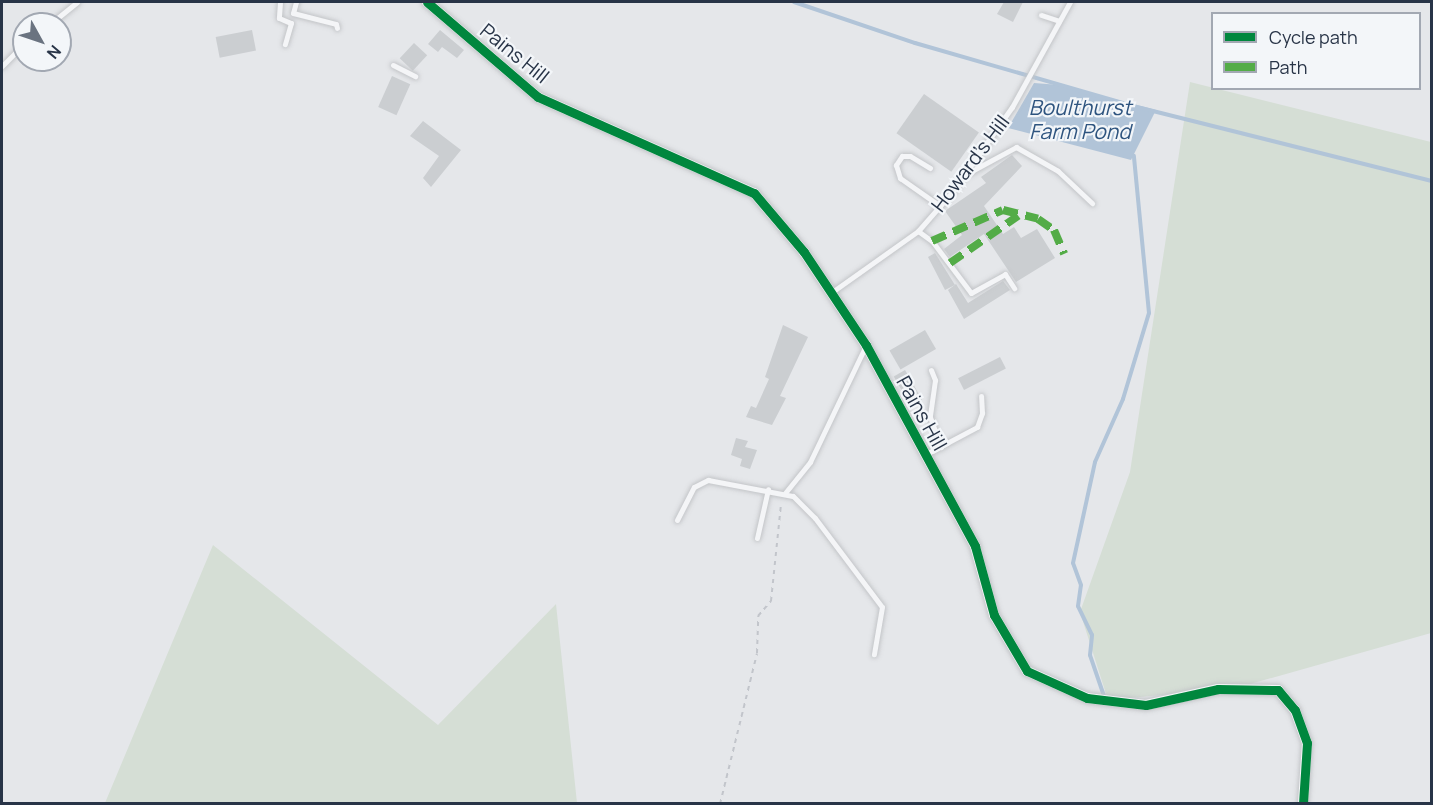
<!DOCTYPE html>
<style>
body{margin:0}
#map{position:relative;width:1433px;height:805px;overflow:hidden;background:#e5e7ea;font-family:Manrope,sans-serif}
div>[style]{position:absolute}
.green>*{inset:0;background:#d5ded5}
.water>*{inset:0;background:#b1c4d8}
.stream>*{height:4px;margin:-2px;padding:0 2px;transform-origin:2px;border-radius:2px;background:#b1c4d8}
.building>*{inset:0;background:#cbced1;transform-origin:0 0}
.path>*{height:2px;margin-top:-1px;transform-origin:0;background:repeating-linear-gradient(90deg,#c2c5cb 0 4.5px,transparent 0 9px)}
.roads{filter:drop-shadow(0 0 2px #c3c5c8) drop-shadow(0 0 2px #c3c5c8)}
.service>*{height:5px;margin:-2.5px;padding:0 2.5px;transform-origin:2.5px;border-radius:2.5px;background:#f4f5f7}
.minor>*{height:10px;margin:-5px;padding:0 5px;transform-origin:5px;border-radius:5px;background:#f4f5f7}
.quiet>*{height:8px;margin-top:-4px;transform-origin:0;background:repeating-linear-gradient(90deg,#53ac47 0 15px,transparent 0 23px)}
.cycleway>*{height:9px;margin:-4.5px;padding:0 4.5px;transform-origin:4.5px;border-radius:4.5px;background:#00873e}
span{translate:-50% -50%;white-space:nowrap;text-align:center;line-height:1.15;-webkit-text-stroke:4.5px #f3f6f9;paint-order:stroke}
.street-label{font-size:20px;color:#283447}
.water-label{font-size:21px;color:#2e547f;font-style:italic}
.frame{position:absolute;inset:0;border:3px solid #283447;pointer-events:none}
.legend{position:absolute;left:1211px;top:12px;width:210px;height:78px;box-sizing:border-box;background:#f3f6f9;border:2px solid #a2a8b2;margin:0;padding:8px 10px;list-style:none;font-size:18px;color:#283447}
.legend li{display:flex;align-items:center;gap:12px;height:30px}
.legend b{width:30px;border:2px solid #a2a8b2}
.north{position:absolute;left:12px;top:12px;width:60px;height:60px;box-sizing:border-box;background:#f3f6f9;border:2px solid #a2a8b2;border-radius:50%;rotate:130deg;font-size:16px;font-weight:700;line-height:24px;text-align:center;color:#283447}
.north::after{content:'';display:block;margin:auto;width:21px;height:27px;background:#6a7380;clip-path:polygon(50% 0,100% 100%,50% 72%,0 100%)}
</style>
<div id="map">
<div class="green">
<i style="clip-path:polygon(1190px 82px,1431px 142px,1431px 633px,1236px 688px,1108px 700px,1080px 612px,1130px 472px)"></i>
<i style="clip-path:polygon(213px 545px,438px 725px,556px 604px,577px 803px,105px 803px)"></i>
</div>
<div class="water">
<i style="clip-path:polygon(1034px 83px,1060px 85px,1156px 110px,1131px 160px,1008px 128px)"></i>
</div>
<div class="stream">
<i style="left:794px;top:2px;width:128px;rotate:18.7deg"></i>
<i style="left:915px;top:43px;width:227px;rotate:16.1deg"></i>
<i style="left:1133px;top:106px;width:308px;rotate:14.1deg"></i>
<i style="left:1104px;top:696px;width:43px;rotate:-108.9deg"></i>
<i style="left:1090px;top:655px;width:20px;rotate:-84deg"></i>
<i style="left:1092px;top:635px;width:32px;rotate:-116deg"></i>
<i style="left:1078px;top:606px;width:21px;rotate:-82deg"></i>
<i style="left:1081px;top:585px;width:23px;rotate:-110deg"></i>
<i style="left:1073px;top:563px;width:103px;rotate:-77.7deg"></i>
<i style="left:1095px;top:462px;width:69px;rotate:-66deg"></i>
<i style="left:1123px;top:399px;width:90px;rotate:-73.2deg"></i>
<i style="left:1149px;top:313px;width:158px;rotate:-95.5deg"></i>
</div>
<div class="building">
<i style="clip-path:polygon(1004px 2px,1023px 2px,1013px 22px,997px 14px)"></i>
<i style="left:252px;top:30px;width:21px;height:37px;rotate:79deg"></i>
<i style="clip-path:polygon(440px 30px,464px 50px,457px 58px,442px 47px,438px 52px,428px 44px)"></i>
<i style="left:414px;top:43px;width:18px;height:21px;rotate:43deg"></i>
<i style="left:392px;top:76px;width:20px;height:34px;rotate:24deg"></i>
<i style="left:924px;top:94px;width:67px;height:48px;rotate:35deg"></i>
<i style="clip-path:polygon(423px 121px,461px 150px,431px 187px,423px 178px,439px 156px,410px 136px)"></i>
<i style="clip-path:polygon(1012px 155px,1022px 166px,984px 206px,1003px 234px,1014px 227px,1021px 238px,1037px 229px,1055px 258px,1016px 282px,984px 234px,950px 257px,944px 249px,962px 235px,945px 211px,986px 183px,981px 177px)"></i>
<i style="clip-path:polygon(935px 253px,955px 285px,945px 290px,928px 257px)"></i>
<i style="clip-path:polygon(1003px 281px,1010px 290px,964px 319px,948px 290px,956px 284px,968px 303px)"></i>
<i style="clip-path:polygon(783px 325px,808px 337px,780px 396px,786px 398px,772px 425px,746px 417px,751px 406px,756px 408px,769px 379px,765px 377px)"></i>
<i style="left:925px;top:330px;width:22px;height:41px;rotate:60deg"></i>
<i style="left:1000px;top:357px;width:13px;height:47px;rotate:63deg"></i>
<i style="left:905px;top:370px;width:34px;height:13px;rotate:60deg"></i>
<i style="clip-path:polygon(736px 438px,748px 441px,745px 447px,757px 450px,750px 469px,740px 466px,742px 459px,731px 455px)"></i>
</div>
<div class="path">
<i style="left:720px;top:804px;width:155px;rotate:-76.2deg"></i>
<i style="left:757px;top:653px;width:37px;rotate:-88deg"></i>
<i style="left:758px;top:616px;width:20px;rotate:-49deg"></i>
<i style="left:771px;top:601px;width:98px;rotate:-84.1deg"></i>
</div>
<div class="roads">
<div class="service">
<i style="left:280px;top:2px;width:16px;rotate:94deg"></i>
<i style="left:279px;top:18px;width:13px;rotate:23deg"></i>
<i style="left:291px;top:23px;width:22px;rotate:106deg"></i>
<i style="left:296px;top:2px;width:11px;rotate:105deg"></i>
<i style="left:293px;top:13px;width:44px;rotate:14.3deg"></i>
<i style="left:336px;top:24px;width:4px;rotate:76deg"></i>
<i style="left:1041px;top:15px;width:19px;rotate:18deg"></i>
<i style="left:50px;top:24px;width:35px;rotate:-39deg"></i>
<i style="left:393px;top:65px;width:25px;rotate:27deg"></i>
<i style="left:2px;top:66px;width:31px;rotate:-45deg"></i>
<i style="left:930px;top:168px;width:23px;rotate:-149deg"></i>
<i style="left:910px;top:156px;width:8px;rotate:180deg"></i>
<i style="left:902px;top:156px;width:11px;rotate:124deg"></i>
<i style="left:896px;top:165px;width:14px;rotate:73deg"></i>
<i style="left:900px;top:178px;width:49px;rotate:35deg"></i>
<i style="left:968px;top:173px;width:55px;rotate:-28.4deg"></i>
<i style="left:1016px;top:147px;width:48px;rotate:29.7deg"></i>
<i style="left:1058px;top:171px;width:47px;rotate:43.3deg"></i>
<i style="left:918px;top:231px;width:17px;rotate:36deg"></i>
<i style="left:932px;top:241px;width:65px;rotate:53.1deg"></i>
<i style="left:971px;top:293px;width:39px;rotate:-29deg"></i>
<i style="left:1005px;top:274px;width:17px;rotate:57deg"></i>
<i style="left:832px;top:292px;width:105px;rotate:-35.3deg"></i>
<i style="left:918px;top:231px;width:52px;rotate:-48.9deg"></i>
<i style="left:952px;top:192px;width:104px;rotate:-54.8deg"></i>
<i style="left:1012px;top:107px;width:120px;rotate:-61.1deg"></i>
<i style="left:931px;top:370px;width:11px;rotate:68deg"></i>
<i style="left:935px;top:380px;width:37px;rotate:98deg"></i>
<i style="left:930px;top:417px;width:32px;rotate:70deg"></i>
<i style="left:926px;top:454px;width:58px;rotate:-27.9deg"></i>
<i style="left:977px;top:427px;width:15px;rotate:-70deg"></i>
<i style="left:982px;top:413px;width:17px;rotate:-93deg"></i>
<i style="left:785px;top:493px;width:40px;rotate:-51deg"></i>
<i style="left:810px;top:462px;width:130px;rotate:-64.4deg"></i>
<i style="left:677px;top:520px;width:37px;rotate:-63deg"></i>
<i style="left:694px;top:487px;width:16px;rotate:-27deg"></i>
<i style="left:708px;top:480px;width:86px;rotate:10.7deg"></i>
<i style="left:793px;top:496px;width:31px;rotate:45deg"></i>
<i style="left:815px;top:518px;width:111px;rotate:53deg"></i>
<i style="left:882px;top:607px;width:48px;rotate:99.7deg"></i>
<i style="left:757px;top:538px;width:50px;rotate:-77.3deg"></i>
</div>
<div class="minor">
<i style="left:427px;top:2px;width:146px;rotate:40.6deg"></i>
<i style="left:538px;top:97px;width:236px;rotate:24deg"></i>
<i style="left:754px;top:193px;width:77px;rotate:49.7deg"></i>
<i style="left:804px;top:252px;width:112px;rotate:56.3deg"></i>
<i style="left:866px;top:345px;width:229px;rotate:61.5deg"></i>
<i style="left:975px;top:546px;width:72px;rotate:74.6deg"></i>
<i style="left:994px;top:615px;width:65px;rotate:59.5deg"></i>
<i style="left:1027px;top:671px;width:66px;rotate:24.2deg"></i>
<i style="left:1087px;top:698px;width:59px;rotate:6.8deg"></i>
<i style="left:1146px;top:705px;width:74px;rotate:-12.5deg"></i>
<i style="left:1218px;top:689px;width:60px;rotate:1deg"></i>
<i style="left:1278px;top:690px;width:26px;rotate:50deg"></i>
<i style="left:1295px;top:710px;width:35px;rotate:70deg"></i>
<i style="left:1307px;top:743px;width:61px;rotate:93.8deg"></i>
</div>
</div>
<div class="quiet">
<i style="left:932px;top:241px;width:77px;rotate:-23.6deg"></i>
<i style="left:1003px;top:210px;width:36px;rotate:14deg"></i>
<i style="left:1038px;top:219px;width:19px;rotate:35deg"></i>
<i style="left:1054px;top:230px;width:26px;rotate:67deg"></i>
<i style="left:950px;top:263px;width:83px;rotate:-34.7deg"></i>
</div>
<div class="cycleway">
<i style="left:427px;top:2px;width:146px;rotate:40.6deg"></i>
<i style="left:538px;top:97px;width:236px;rotate:24deg"></i>
<i style="left:754px;top:193px;width:77px;rotate:49.7deg"></i>
<i style="left:804px;top:252px;width:112px;rotate:56.3deg"></i>
<i style="left:866px;top:345px;width:229px;rotate:61.5deg"></i>
<i style="left:975px;top:546px;width:72px;rotate:74.6deg"></i>
<i style="left:994px;top:615px;width:65px;rotate:59.5deg"></i>
<i style="left:1027px;top:671px;width:66px;rotate:24.2deg"></i>
<i style="left:1087px;top:698px;width:59px;rotate:6.8deg"></i>
<i style="left:1146px;top:705px;width:74px;rotate:-12.5deg"></i>
<i style="left:1218px;top:689px;width:60px;rotate:1deg"></i>
<i style="left:1278px;top:690px;width:26px;rotate:50deg"></i>
<i style="left:1295px;top:710px;width:35px;rotate:70deg"></i>
<i style="left:1307px;top:743px;width:61px;rotate:93.8deg"></i>
</div>
<div class="street-label">
<span style="left:515px;top:53px;rotate:39deg">Pains Hill</span>
<span style="left:970px;top:163px;rotate:-53deg">Howard's Hill</span>
<span style="left:922px;top:413px;rotate:61deg">Pains Hill</span>
</div>
<div class="water-label">
<span style="left:1080px;top:119px">Boulthurst<br>Farm Pond</span>
</div>
<div class="frame"></div>
<ul class="legend">
<li><b style="height:8px;background:#00873e"></b>Cycle path</li>
<li><b style="height:8px;background:#53ac47"></b>Path</li>
</ul>
<div class="north">N</div>
</div>
